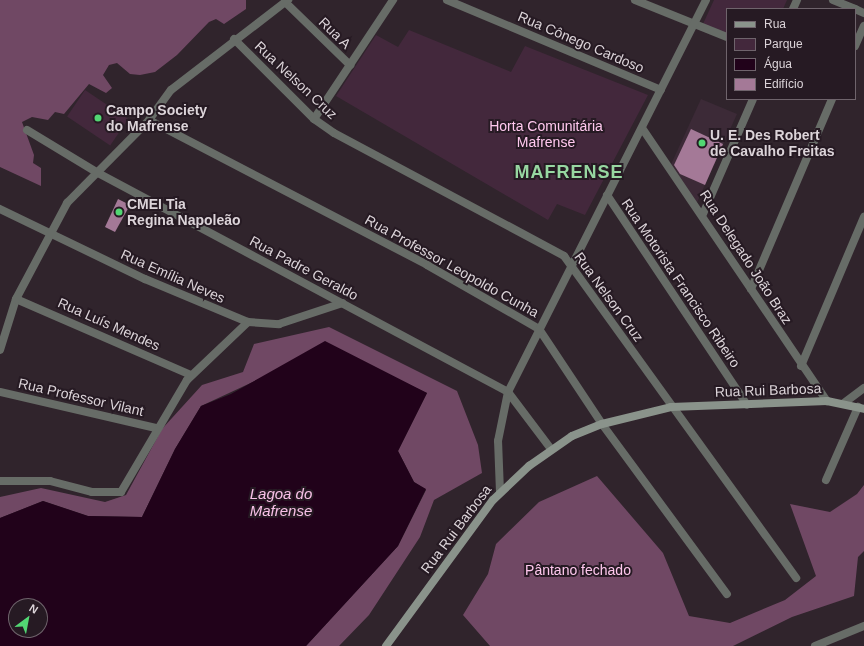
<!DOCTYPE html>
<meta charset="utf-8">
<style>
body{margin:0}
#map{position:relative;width:864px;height:646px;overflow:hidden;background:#30242c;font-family:Helvetica,sans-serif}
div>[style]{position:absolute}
.built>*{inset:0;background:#3c2a37}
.green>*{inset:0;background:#43283c;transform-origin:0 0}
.forest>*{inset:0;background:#704864}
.water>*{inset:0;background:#21021a}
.building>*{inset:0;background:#a47997}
.street>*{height:8px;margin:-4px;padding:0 4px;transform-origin:4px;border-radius:4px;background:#676c67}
.secondary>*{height:8px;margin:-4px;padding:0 4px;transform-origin:4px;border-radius:4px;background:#8a938b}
.dots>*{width:11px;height:11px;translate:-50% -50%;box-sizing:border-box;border:2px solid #261a23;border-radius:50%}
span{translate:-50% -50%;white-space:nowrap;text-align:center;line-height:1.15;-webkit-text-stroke:4px #261a23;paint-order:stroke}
.street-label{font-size:14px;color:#dcd4d9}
.poi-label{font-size:14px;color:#dcd4d9;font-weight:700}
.left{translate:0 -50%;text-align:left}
.park-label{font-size:14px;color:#ffc8ee}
.water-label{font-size:15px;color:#f8c1e7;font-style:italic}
.district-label{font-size:18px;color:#97d7a1;font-weight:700;letter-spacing:1px}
.legend{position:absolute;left:726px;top:8px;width:130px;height:92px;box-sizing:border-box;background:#261a23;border:1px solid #6f646c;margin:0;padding:5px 7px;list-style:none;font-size:12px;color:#dcd4d9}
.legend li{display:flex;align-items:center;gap:8px;height:20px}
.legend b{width:20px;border:1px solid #6f646c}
.north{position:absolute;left:8px;top:598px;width:40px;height:40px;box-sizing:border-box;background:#261a23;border:1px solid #6f646c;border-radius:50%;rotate:32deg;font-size:11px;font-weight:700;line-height:16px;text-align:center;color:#dcd4d9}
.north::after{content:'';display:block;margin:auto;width:14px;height:18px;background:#52d673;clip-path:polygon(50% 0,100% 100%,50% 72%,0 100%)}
</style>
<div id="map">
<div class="built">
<i style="clip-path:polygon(701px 99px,737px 114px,694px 209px,668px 171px)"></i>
</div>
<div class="green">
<i style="clip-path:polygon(714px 0,787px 0,783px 9px,727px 9px,727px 34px,703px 24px)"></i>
<i style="clip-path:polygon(409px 30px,511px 72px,525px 46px,648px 95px,585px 215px,557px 204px,548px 220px,336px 96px,376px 35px,398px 47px)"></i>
<i style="left:85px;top:90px;width:52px;height:32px;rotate:34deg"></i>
</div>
<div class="forest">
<i style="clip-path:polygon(0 0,246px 0,246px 9px,224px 24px,216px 19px,209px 22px,177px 55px,155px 72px,140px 75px,130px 74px,117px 63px,109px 65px,103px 75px,112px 88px,106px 93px,89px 84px,64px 114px,55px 112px,48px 120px,32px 117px,22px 122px,34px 155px,33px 163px,41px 168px,41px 186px,0 167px)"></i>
<i style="clip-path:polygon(329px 327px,457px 391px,478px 445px,482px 473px,434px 500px,420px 537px,369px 615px,339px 646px,306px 646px,398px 546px,426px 490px,414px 482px,398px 451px,427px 393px,382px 372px,272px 373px,201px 406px,175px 449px,142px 517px,88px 516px,43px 501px,0 518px,0 497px,41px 488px,105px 502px,126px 495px,162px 429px,202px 385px,243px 372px,254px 344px)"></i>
<i style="clip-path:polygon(597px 476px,663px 553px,689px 616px,730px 623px,785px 600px,816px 576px,790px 504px,830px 512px,857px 494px,864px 485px,864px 551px,858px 557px,854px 596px,792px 617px,733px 646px,490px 646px,463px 615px,488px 574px,496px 544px,539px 502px)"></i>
</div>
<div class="water">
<i style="clip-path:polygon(evenodd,325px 341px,427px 393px,398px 451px,414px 482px,426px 489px,398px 546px,306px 646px,0 646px,0 518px,43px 501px,88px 516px,142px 517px,175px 449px,201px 406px,231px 394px,325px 341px,16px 606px,40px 606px,40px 630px,16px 630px,16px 606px)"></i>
</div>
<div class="building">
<i style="clip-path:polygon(691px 129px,723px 144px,705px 185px,680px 174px,674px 165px)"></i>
<i style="clip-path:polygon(118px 199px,130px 205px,115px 232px,105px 227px)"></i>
</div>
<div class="street">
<i style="left:447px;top:0;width:232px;rotate:22.8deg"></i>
<i style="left:635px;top:0;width:99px;rotate:21.9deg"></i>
<i style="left:833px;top:0;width:24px;rotate:22deg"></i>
<i style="left:285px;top:2px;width:91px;rotate:44.1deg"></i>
<i style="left:793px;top:9px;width:10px;rotate:-66deg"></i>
<i style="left:855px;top:9px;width:10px;rotate:24deg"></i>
<i style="left:234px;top:39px;width:113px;rotate:45deg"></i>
<i style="left:314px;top:119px;width:24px;rotate:35deg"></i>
<i style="left:334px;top:133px;width:261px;rotate:28.1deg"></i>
<i style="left:564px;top:256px;width:397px;rotate:54.2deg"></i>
<i style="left:855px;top:46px;width:22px;rotate:-66deg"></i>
<i style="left:314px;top:119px;width:143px;rotate:-56.4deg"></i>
<i style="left:149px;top:120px;width:314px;rotate:27.5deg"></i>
<i style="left:427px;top:265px;width:129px;rotate:29.7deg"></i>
<i style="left:539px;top:329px;width:114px;rotate:56.4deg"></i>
<i style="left:602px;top:424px;width:211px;rotate:53.7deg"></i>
<i style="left:642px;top:128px;width:330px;rotate:55.9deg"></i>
<i style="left:27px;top:130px;width:83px;rotate:31.2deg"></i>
<i style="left:98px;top:173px;width:465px;rotate:28.1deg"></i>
<i style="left:508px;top:392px;width:71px;rotate:53deg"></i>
<i style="left:607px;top:195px;width:252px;rotate:56.3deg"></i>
<i style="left:0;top:209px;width:161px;rotate:25.8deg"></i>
<i style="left:145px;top:279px;width:112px;rotate:22.7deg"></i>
<i style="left:248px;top:322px;width:31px;rotate:4deg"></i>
<i style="left:279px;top:324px;width:67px;rotate:-18.2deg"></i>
<i style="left:703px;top:214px;width:125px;rotate:-66.5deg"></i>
<i style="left:751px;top:289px;width:207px;rotate:-66.9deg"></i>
<i style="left:16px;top:299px;width:191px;rotate:23.5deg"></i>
<i style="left:0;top:350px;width:53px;rotate:-72.6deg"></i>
<i style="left:16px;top:299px;width:109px;rotate:-62deg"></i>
<i style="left:67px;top:203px;width:117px;rotate:-45.3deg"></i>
<i style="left:149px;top:120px;width:37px;rotate:-54deg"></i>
<i style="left:171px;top:90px;width:148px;rotate:-37.6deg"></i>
<i style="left:801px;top:366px;width:162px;rotate:-67.1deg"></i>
<i style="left:0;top:392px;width:160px;rotate:13deg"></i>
<i style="left:844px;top:403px;width:25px;rotate:-37deg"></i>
<i style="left:826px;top:480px;width:80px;rotate:-66.3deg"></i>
<i style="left:0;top:481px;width:50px"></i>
<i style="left:50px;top:481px;width:43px;rotate:14.7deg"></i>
<i style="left:92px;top:492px;width:29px"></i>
<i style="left:121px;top:492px;width:130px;rotate:-59.5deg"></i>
<i style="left:187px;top:380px;width:84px;rotate:-43.6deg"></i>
<i style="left:500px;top:492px;width:51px;rotate:-92.2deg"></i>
<i style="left:498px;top:441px;width:50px;rotate:-78.5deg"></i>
<i style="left:508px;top:392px;width:439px;rotate:-63.2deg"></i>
<i style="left:815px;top:646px;width:53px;rotate:-22.2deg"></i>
</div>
<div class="secondary">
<i style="left:386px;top:646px;width:181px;rotate:-53.8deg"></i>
<i style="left:493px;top:500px;width:50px;rotate:-43.4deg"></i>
<i style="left:529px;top:466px;width:52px;rotate:-34.9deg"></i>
<i style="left:572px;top:436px;width:32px;rotate:-22deg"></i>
<i style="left:602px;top:424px;width:71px;rotate:-13.8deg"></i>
<i style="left:671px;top:407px;width:156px;rotate:-2.2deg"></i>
<i style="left:827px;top:401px;width:38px;rotate:12deg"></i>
</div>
<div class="dots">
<i style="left:98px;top:118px;background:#52d673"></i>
<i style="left:702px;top:143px;background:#52d673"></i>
<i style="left:119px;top:212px;background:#52d673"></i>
</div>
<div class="street-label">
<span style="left:335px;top:33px;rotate:44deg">Rua A</span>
<span style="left:581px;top:42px;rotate:23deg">Rua Cônego Cardoso</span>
<span style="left:296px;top:80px;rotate:43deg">Rua Nelson Cruz</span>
<span style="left:746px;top:257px;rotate:57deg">Rua Delegado João Braz</span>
<span style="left:452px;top:266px;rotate:29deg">Rua Professor Leopoldo Cunha</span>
<span style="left:304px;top:268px;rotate:28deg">Rua Padre Geraldo</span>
<span style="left:173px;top:276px;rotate:24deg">Rua Emília Neves</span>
<span style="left:681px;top:283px;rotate:56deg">Rua Motorista Francisco Ribeiro</span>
<span style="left:609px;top:297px;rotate:54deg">Rua Nelson Cruz</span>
<span style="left:109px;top:324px;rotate:24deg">Rua Luís Mendes</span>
<span style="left:768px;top:390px;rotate:-2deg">Rua Rui Barbosa</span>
<span style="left:81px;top:397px;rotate:13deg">Rua Professor Vilant</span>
<span style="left:456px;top:529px;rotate:-53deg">Rua Rui Barbosa</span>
</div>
<div class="poi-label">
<span class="left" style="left:106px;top:118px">Campo Society<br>do Mafrense</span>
<span class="left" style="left:710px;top:143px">U. E. Des Robert<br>de Cavalho Freitas</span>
<span class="left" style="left:127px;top:212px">CMEI Tia<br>Regina Napoleão</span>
</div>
<div class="park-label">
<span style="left:546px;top:134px">Horta Comunitária<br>Mafrense</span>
<span style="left:578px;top:570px">Pântano fechado</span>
</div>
<div class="water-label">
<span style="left:281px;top:502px">Lagoa do<br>Mafrense</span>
</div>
<div class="district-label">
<span style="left:569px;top:172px">MAFRENSE</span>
</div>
<ul class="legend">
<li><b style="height:5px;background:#8a938b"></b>Rua</li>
<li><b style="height:11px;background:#43283c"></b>Parque</li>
<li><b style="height:11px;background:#21021a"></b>Água</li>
<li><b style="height:11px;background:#a47997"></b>Edifício</li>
</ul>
<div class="north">N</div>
</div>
